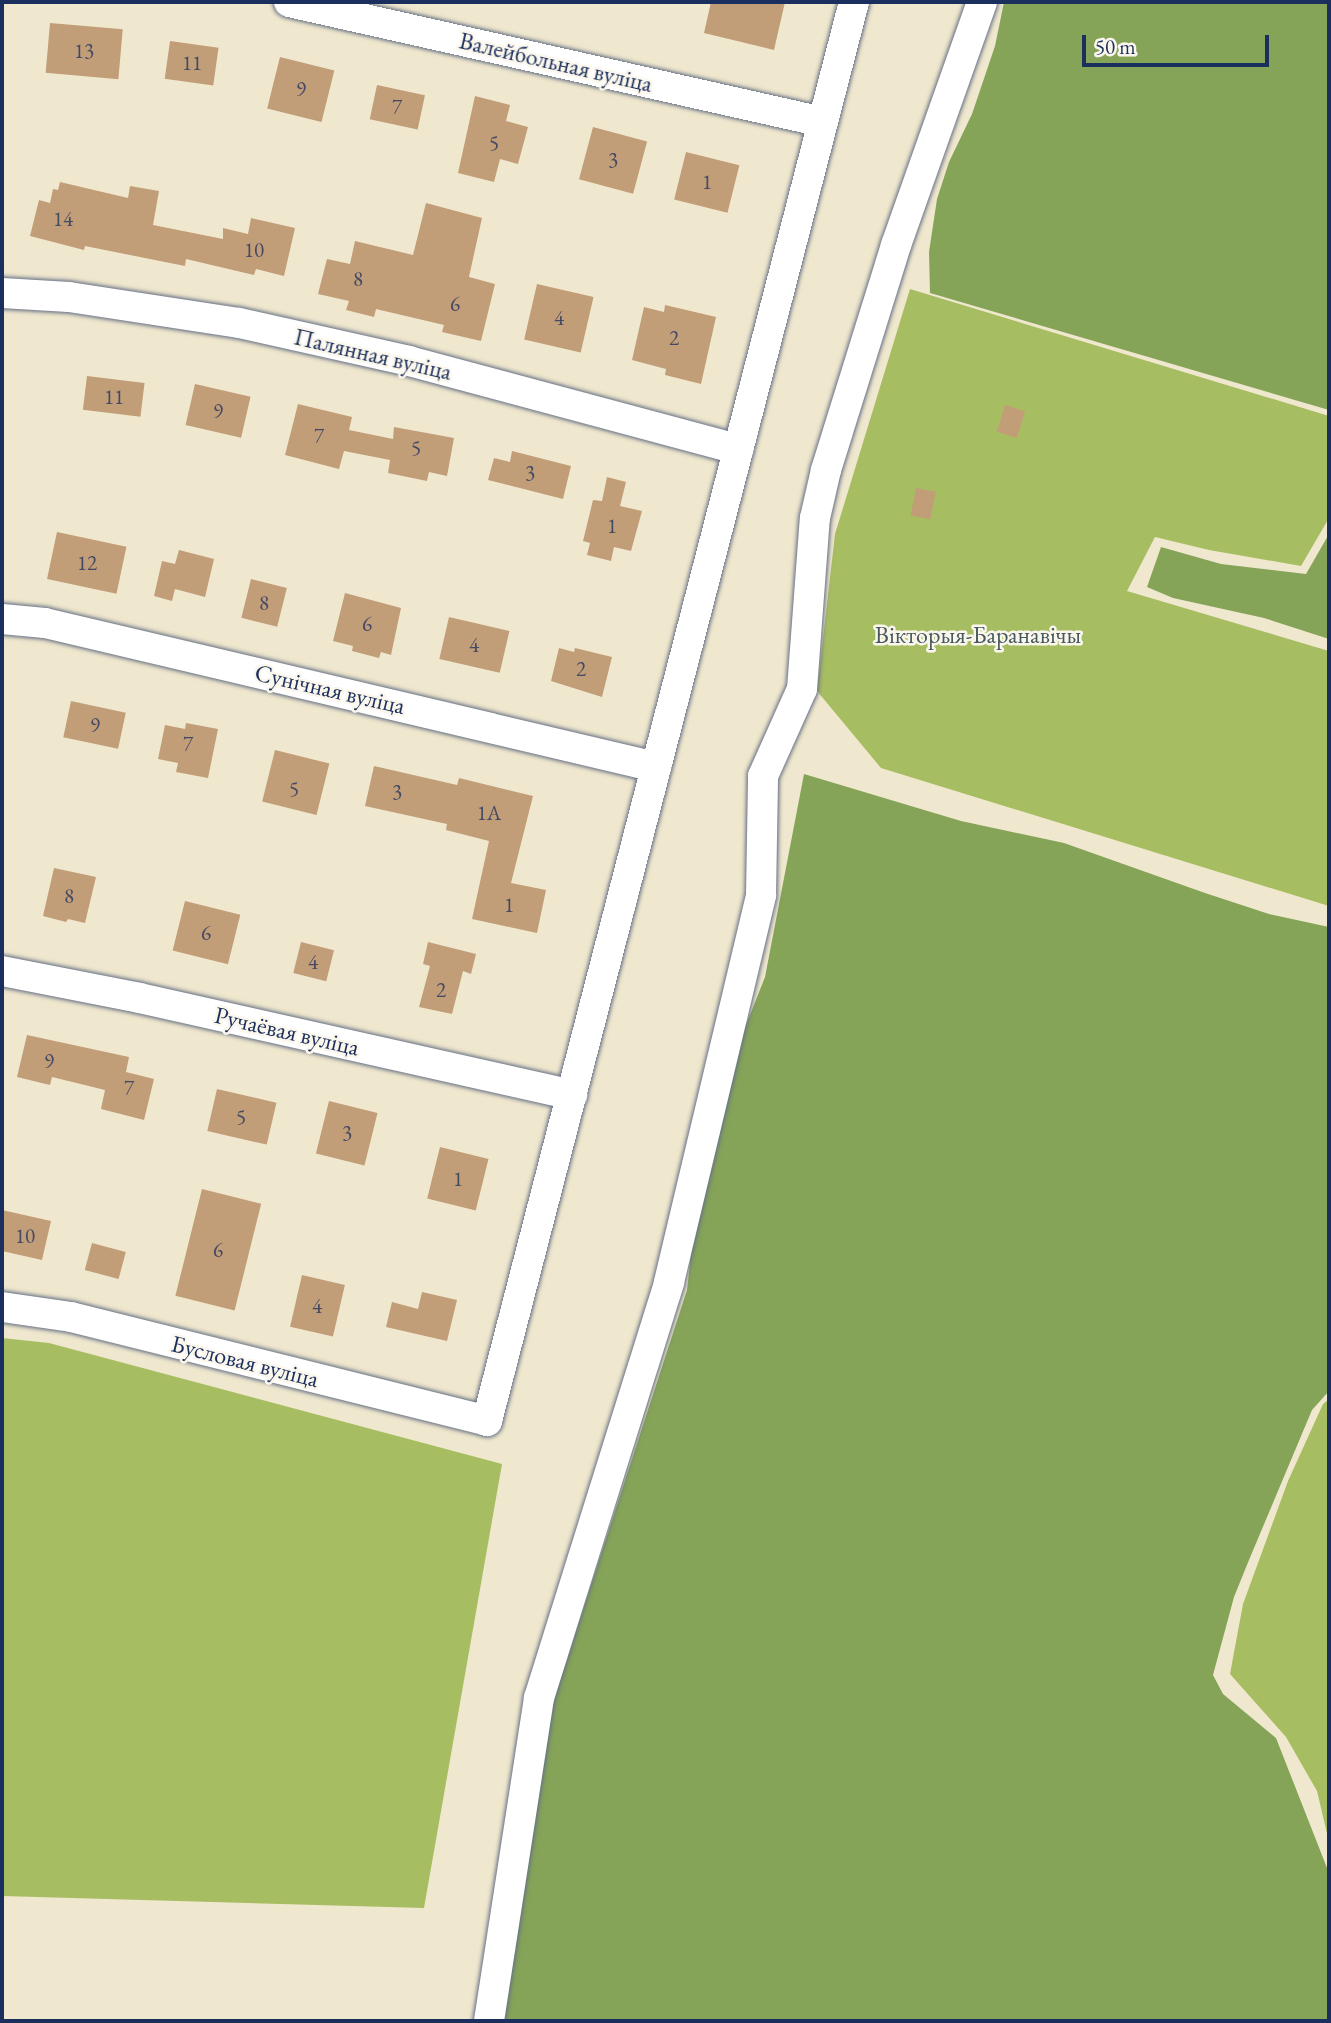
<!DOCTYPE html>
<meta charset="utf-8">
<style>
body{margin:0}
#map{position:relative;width:1331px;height:2023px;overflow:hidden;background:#f0e8ce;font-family:"EB Garamond",serif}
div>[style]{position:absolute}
.green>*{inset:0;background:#a7bd62}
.forest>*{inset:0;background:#85a458}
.building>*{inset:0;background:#c19d78;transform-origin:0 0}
.roads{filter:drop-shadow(0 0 2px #667085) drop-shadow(0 0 2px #667085)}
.minor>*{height:30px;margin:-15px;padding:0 15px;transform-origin:15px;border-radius:15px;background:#fff}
span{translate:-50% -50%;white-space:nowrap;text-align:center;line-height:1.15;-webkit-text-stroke:5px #fbf7ec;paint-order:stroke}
.number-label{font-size:21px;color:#444a64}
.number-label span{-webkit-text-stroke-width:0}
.street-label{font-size:24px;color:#1b2f5e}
.park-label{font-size:24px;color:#455a5f}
.frame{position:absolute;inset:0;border:4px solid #1b2f5e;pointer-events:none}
.scale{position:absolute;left:1082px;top:35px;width:187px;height:32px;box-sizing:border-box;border:4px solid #1b2f5e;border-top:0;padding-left:9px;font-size:21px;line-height:24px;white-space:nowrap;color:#1b2f5e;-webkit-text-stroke:5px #fbf7ec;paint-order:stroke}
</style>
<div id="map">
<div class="green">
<i style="clip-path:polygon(910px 289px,1329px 416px,1329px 518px,1301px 566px,1209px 550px,1155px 537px,1127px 591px,1329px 651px,1329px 906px,881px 768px,817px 691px,835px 534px)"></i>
<i style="clip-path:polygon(2px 1338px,49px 1343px,502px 1464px,424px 1908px,2px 1896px)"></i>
<i style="clip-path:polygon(1329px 1399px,1329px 1842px,1317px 1791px,1286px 1737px,1230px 1674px,1243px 1604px,1288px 1481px,1323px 1404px)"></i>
</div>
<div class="forest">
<i style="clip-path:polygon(1004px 2px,1329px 2px,1329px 410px,930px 293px,929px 252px,937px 199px,949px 162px,972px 114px,995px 46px)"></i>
<i style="clip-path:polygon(1329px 534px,1329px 639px,1264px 618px,1173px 598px,1147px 587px,1161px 547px,1221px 564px,1306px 574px)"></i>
<i style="clip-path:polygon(804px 774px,961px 821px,1064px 843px,1205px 893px,1269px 914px,1329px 927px,1329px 1391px,1312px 1410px,1249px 1560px,1234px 1597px,1213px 1675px,1223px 1694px,1276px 1738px,1329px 1873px,1329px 2021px,503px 2021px,553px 1702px,687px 1290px,705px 1129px,765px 977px)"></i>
</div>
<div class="building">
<i style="clip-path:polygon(711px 2px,785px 2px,774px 50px,704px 33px)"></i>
<i style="left:50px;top:23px;width:73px;height:50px;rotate:5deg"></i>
<i style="left:170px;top:41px;width:49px;height:38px;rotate:8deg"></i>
<i style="left:280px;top:57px;width:56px;height:53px;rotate:14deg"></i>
<i style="left:377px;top:85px;width:49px;height:35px;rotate:12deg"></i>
<i style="clip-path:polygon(475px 96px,510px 105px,506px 121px,528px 127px,518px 164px,500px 159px,494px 182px,458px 173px)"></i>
<i style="left:593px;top:127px;width:56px;height:54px;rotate:15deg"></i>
<i style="left:686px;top:152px;width:55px;height:49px;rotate:14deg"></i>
<i style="clip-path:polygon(60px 182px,128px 198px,130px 186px,159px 191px,153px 225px,223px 239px,223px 228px,248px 234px,251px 218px,295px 228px,284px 276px,256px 269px,254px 275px,186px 259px,185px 266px,85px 246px,84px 250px,30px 236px,39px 200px,50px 203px,53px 189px,58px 190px)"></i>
<i style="clip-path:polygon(426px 203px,482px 218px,469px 277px,495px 284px,481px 341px,442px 332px,444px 325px,376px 309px,374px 317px,346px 310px,349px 301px,318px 294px,327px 259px,350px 264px,355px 241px,413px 255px)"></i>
<i style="left:537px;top:284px;width:58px;height:57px;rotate:13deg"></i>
<i style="clip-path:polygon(665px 305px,716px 317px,701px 384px,665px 375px,666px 369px,632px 360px,644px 307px,664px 312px)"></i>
<i style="left:87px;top:376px;width:58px;height:34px;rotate:7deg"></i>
<i style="left:195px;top:384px;width:57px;height:42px;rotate:13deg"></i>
<i style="clip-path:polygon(298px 404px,352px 417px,349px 430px,393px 439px,394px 427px,454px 438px,447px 476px,429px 472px,427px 481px,388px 473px,390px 460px,344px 451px,339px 469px,285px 455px)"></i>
<i style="left:1005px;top:405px;width:21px;height:28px;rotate:17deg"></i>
<i style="clip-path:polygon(512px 451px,571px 466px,563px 499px,488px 480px,494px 458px,510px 462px)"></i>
<i style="clip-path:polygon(607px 477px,626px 482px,620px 506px,642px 511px,631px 551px,614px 547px,611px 561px,587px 555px,590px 543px,583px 541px,593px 500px,602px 501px)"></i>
<i style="left:916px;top:488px;width:20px;height:28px;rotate:11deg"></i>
<i style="left:57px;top:532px;width:71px;height:48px;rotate:12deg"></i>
<i style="clip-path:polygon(179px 550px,214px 559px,205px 597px,175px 589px,172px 601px,154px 596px,162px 561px,175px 564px)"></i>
<i style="left:251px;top:579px;width:37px;height:40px;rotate:14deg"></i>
<i style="clip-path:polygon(345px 593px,401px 608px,391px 655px,381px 652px,379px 658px,352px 651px,353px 646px,333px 641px)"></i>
<i style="left:449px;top:617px;width:62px;height:43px;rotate:13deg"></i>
<i style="clip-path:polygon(559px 648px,574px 652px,575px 648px,612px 657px,602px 697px,551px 681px)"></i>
<i style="left:71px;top:701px;width:56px;height:37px;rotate:12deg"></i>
<i style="clip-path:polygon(186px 723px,218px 729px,208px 778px,176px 772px,178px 763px,158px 759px,165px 725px,185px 729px)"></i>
<i style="left:275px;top:750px;width:56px;height:53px;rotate:14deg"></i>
<i style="clip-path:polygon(374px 766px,457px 785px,459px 778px,533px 796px,511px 883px,546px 890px,537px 933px,472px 919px,489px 841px,446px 830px,447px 824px,365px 806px)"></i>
<i style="clip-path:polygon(54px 868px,96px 877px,85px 923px,68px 919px,66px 922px,43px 916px)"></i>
<i style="left:185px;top:901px;width:57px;height:51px;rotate:14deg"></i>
<i style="left:301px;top:942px;width:34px;height:32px;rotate:14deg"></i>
<i style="clip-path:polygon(428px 942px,476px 954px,471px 974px,463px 971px,452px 1014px,419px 1007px,430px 966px,423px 964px)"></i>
<i style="clip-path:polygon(27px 1035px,129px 1057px,126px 1072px,154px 1079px,144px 1120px,101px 1109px,105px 1090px,52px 1077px,50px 1085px,17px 1077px)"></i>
<i style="left:217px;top:1089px;width:61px;height:43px;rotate:13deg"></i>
<i style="left:329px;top:1101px;width:50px;height:54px;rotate:14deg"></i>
<i style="left:440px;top:1147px;width:50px;height:53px;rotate:14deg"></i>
<i style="left:202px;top:1189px;width:61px;height:110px;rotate:14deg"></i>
<i style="clip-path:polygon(2px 1210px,51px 1221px,42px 1260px,2px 1251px)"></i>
<i style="left:92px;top:1243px;width:35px;height:28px;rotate:15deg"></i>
<i style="left:302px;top:1275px;width:44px;height:53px;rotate:13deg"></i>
<i style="clip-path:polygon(422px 1292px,457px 1300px,447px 1341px,386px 1327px,392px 1302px,418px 1309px)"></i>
</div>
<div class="roads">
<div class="minor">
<i style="left:289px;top:2px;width:547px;rotate:12.67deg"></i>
<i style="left:2px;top:293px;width:67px;rotate:3.4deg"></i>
<i style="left:69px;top:297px;width:172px;rotate:8.7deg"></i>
<i style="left:239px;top:323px;width:174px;rotate:12.6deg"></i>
<i style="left:409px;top:361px;width:341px;rotate:15deg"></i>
<i style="left:2px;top:619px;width:43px;rotate:5.3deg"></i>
<i style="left:45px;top:623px;width:628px;rotate:13.26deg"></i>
<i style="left:2px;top:971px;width:140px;rotate:11.1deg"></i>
<i style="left:139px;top:998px;width:444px;rotate:12.6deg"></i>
<i style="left:2px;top:1307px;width:70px;rotate:8.2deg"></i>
<i style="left:71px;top:1317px;width:429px;rotate:14deg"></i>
<i style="left:487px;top:1421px;width:1466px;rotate:-75.5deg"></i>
<i style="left:489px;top:2021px;width:327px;rotate:-81.2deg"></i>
<i style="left:539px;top:1698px;width:436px;rotate:-72.6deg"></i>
<i style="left:669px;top:1282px;width:398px;rotate:-76.6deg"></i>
<i style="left:761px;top:895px;width:119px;rotate:-89deg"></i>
<i style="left:763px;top:776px;width:95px;rotate:-65.9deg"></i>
<i style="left:802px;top:689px;width:171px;rotate:-85.7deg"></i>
<i style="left:815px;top:518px;width:49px;rotate:-77.1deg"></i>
<i style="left:826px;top:470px;width:236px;rotate:-72.7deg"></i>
<i style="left:896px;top:245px;width:258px;rotate:-70.5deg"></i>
</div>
</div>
<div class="number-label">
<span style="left:84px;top:51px">13</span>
<span style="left:192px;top:63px">11</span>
<span style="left:301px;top:89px">9</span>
<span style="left:397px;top:107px">7</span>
<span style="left:494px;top:143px">5</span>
<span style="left:613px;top:160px">3</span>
<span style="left:707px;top:182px">1</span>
<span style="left:63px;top:219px">14</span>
<span style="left:254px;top:250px">10</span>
<span style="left:358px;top:279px">8</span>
<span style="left:455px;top:304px">6</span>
<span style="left:559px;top:318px">4</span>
<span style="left:674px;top:338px">2</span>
<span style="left:114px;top:397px">11</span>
<span style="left:218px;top:411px">9</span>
<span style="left:319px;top:436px">7</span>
<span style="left:416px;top:448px">5</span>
<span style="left:530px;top:473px">3</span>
<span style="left:612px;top:526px">1</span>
<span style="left:87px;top:563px">12</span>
<span style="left:264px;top:603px">8</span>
<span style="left:367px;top:624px">6</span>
<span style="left:474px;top:645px">4</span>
<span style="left:581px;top:669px">2</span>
<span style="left:95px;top:725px">9</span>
<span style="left:188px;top:744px">7</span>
<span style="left:294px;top:789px">5</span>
<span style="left:397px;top:792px">3</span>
<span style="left:489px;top:813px">1А</span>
<span style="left:69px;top:896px">8</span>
<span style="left:509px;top:905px">1</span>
<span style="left:206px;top:933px">6</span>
<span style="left:313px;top:962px">4</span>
<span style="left:441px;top:990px">2</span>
<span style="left:49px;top:1061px">9</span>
<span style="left:129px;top:1088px">7</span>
<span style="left:241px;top:1117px">5</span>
<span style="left:347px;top:1133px">3</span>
<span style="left:458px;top:1179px">1</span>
<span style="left:25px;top:1236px">10</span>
<span style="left:218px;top:1250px">6</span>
<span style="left:317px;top:1306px">4</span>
</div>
<div class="street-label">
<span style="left:556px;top:62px;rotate:13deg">Валейбольная вуліца</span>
<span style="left:373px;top:354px;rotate:13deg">Палянная вуліца</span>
<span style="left:330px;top:689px;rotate:13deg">Сунічная вуліца</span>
<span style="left:287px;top:1031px;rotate:13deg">Ручаёвая вуліца</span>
<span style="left:245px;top:1361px;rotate:14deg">Бусловая вуліца</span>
</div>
<div class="park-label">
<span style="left:978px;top:635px">Вікторыя-Баранавічы</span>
</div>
<div class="frame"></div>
<div class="scale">50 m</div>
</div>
